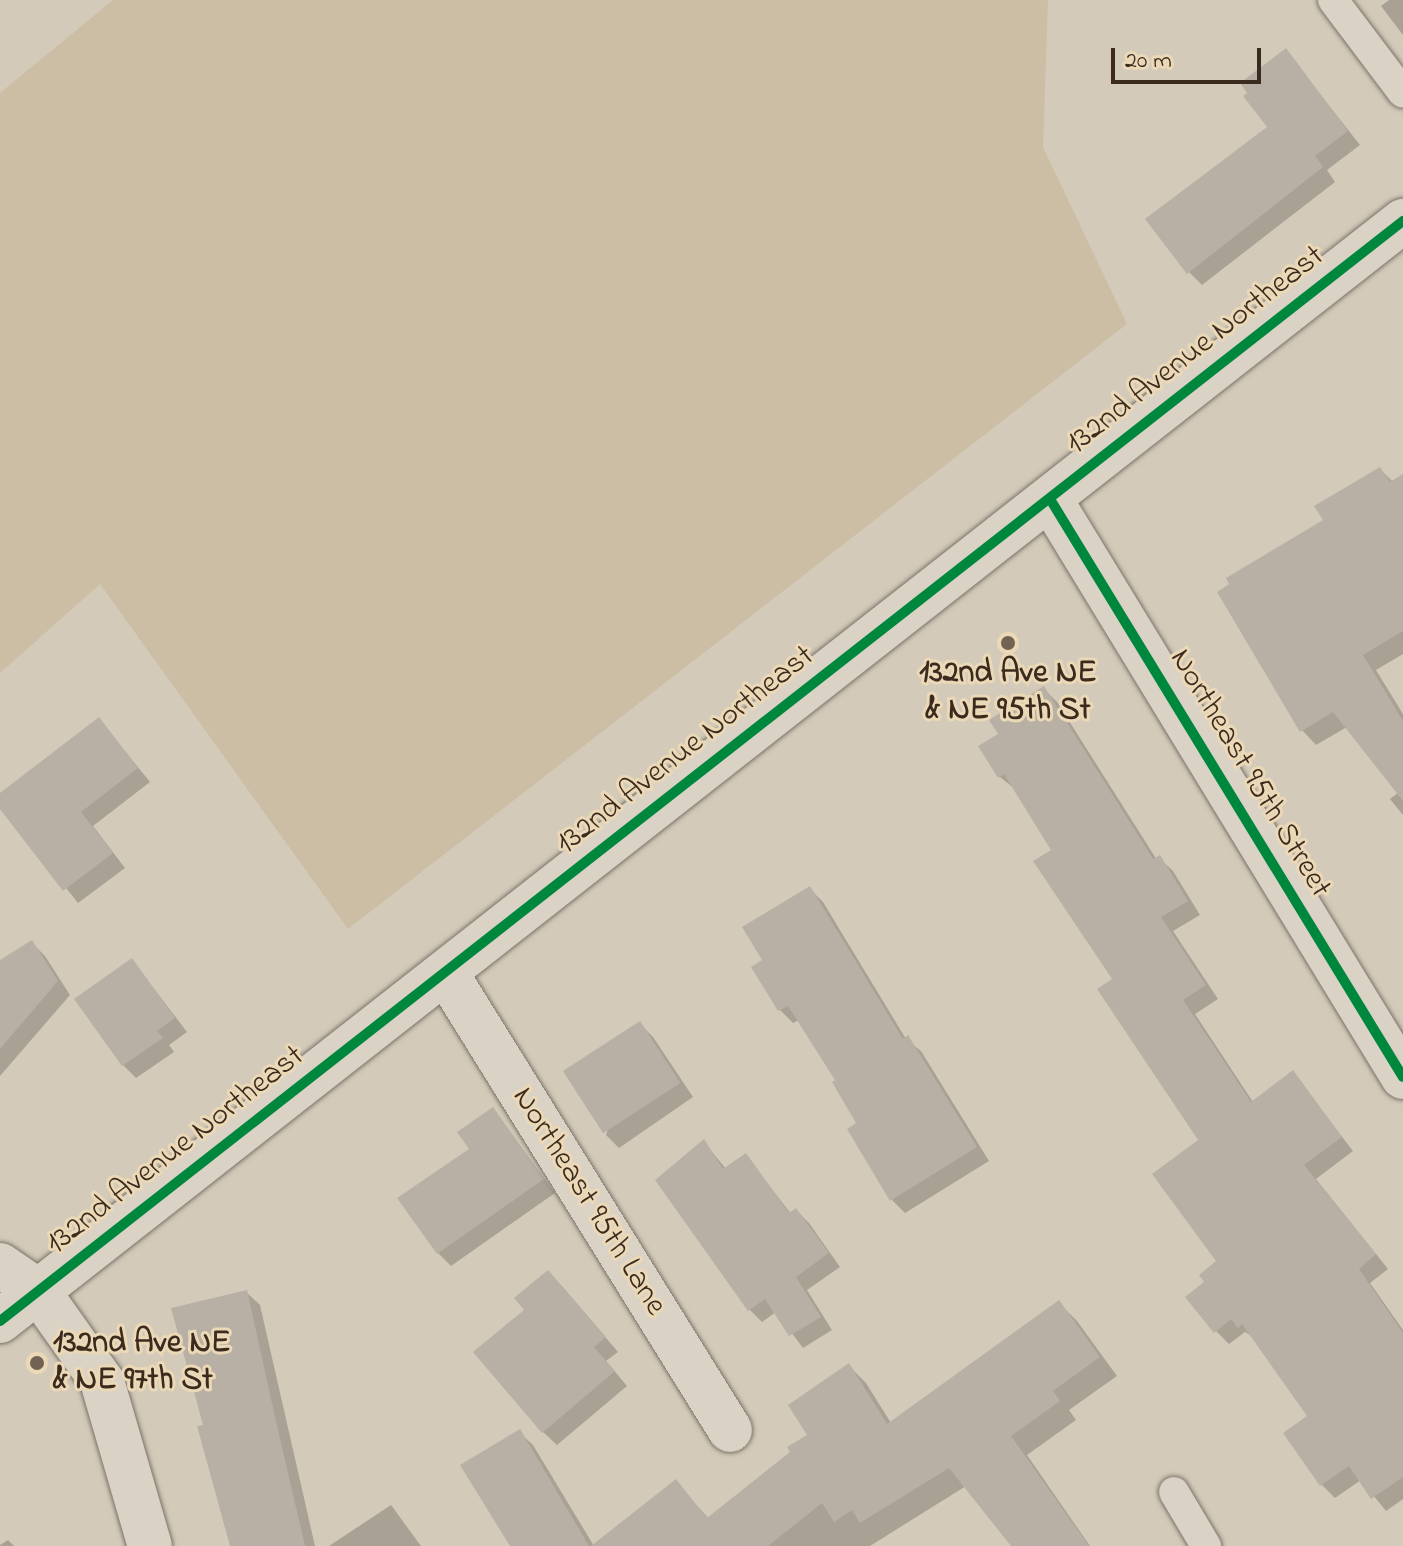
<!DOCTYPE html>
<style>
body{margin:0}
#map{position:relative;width:1403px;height:1546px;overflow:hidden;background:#d4cab9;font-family:"Indie Flower",sans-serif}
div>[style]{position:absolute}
.green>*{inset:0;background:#ccbda5}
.shadow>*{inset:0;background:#0003}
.building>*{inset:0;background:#b8b0a4;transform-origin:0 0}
.roads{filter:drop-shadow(0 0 2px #7b7369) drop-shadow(0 0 2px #7b7369)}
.service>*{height:30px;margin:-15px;padding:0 15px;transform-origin:15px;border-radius:15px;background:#d9d2c5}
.minor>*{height:44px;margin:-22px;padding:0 22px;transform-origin:22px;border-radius:22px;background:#d9d2c5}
.tertiary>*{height:44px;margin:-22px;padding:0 22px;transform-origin:22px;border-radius:22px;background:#d9d2c5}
.cycleway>*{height:10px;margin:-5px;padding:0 5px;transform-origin:5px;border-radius:5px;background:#00873e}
.dots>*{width:22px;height:22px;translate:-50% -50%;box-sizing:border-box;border:4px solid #ebd8b6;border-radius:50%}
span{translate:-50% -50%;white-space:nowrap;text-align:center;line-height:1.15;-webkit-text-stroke:6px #ebd8b6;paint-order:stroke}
.street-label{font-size:32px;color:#3b2a1e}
.poi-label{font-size:32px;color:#3b2a1e;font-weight:700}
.left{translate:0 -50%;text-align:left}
.scale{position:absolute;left:1111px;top:48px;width:150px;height:36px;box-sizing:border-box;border:4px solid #3b2a1e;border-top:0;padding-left:10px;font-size:24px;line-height:28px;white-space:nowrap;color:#3b2a1e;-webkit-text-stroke:6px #ebd8b6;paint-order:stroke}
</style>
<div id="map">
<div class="green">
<i style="clip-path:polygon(113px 0,1048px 0,1043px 147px,1127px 324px,348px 929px,100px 584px,0 673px,0 93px)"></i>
</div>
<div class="shadow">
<i style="clip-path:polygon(1389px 0,1403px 0,1403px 35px,1381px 6px)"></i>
<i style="clip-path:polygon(1286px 51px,1360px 145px,1327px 170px,1335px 182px,1202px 285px,1189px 272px,1270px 128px)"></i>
<i style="clip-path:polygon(1380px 469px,1393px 482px,1403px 476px,1403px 654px,1376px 670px,1403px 714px,1403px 815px,1390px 799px,1399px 792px,1347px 727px,1316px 745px,1302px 730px,1326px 521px)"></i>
<i style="clip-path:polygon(1044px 689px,1057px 702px,1157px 860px,1159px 858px,1173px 871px,1200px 915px,1173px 931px,1218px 999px,1195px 1014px,1253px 1102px,1293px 1073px,1353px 1151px,1316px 1179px,1388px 1269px,1370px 1283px,1403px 1330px,1403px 1499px,1386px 1511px,1361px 1480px,1335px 1498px,1321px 1484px,1310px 1417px,1255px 1338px,1245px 1332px,1229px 1344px,1216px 1331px,1207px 1282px,1219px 1262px,1201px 1141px,1115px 980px,1054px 851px,1015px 789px,1000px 777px,1001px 734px)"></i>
<i style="clip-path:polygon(99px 719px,150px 782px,93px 826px,125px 868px,78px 903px,0 805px,0 795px)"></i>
<i style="clip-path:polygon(810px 889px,823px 902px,906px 1039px,921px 1051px,989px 1161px,905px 1213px,892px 1200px,838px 1081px,799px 1020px,793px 1023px,780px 1010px,764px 961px)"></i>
<i style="clip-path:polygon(32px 943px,45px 956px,70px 995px,0 1076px,0 963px)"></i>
<i style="clip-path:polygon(132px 960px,187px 1032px,169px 1045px,174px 1052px,136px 1078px,123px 1065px)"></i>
<i style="clip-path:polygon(640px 1024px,653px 1037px,693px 1097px,619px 1148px,606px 1135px)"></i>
<i style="clip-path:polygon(493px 1109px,555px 1193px,451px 1266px,438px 1253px,471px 1149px)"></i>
<i style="clip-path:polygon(704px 1142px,726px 1169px,746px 1155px,791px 1214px,796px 1210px,809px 1223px,840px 1267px,807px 1290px,832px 1330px,803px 1348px,776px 1312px,762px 1322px,750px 1310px)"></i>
<i style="clip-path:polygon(561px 1285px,618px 1352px,606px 1361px,627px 1386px,557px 1445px,543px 1432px)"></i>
<i style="clip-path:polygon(246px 1292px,260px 1305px,315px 1546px,232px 1546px,206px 1426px)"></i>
<i style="clip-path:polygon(1059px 1303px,1077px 1321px,1117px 1376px,1069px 1410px,1076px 1420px,1027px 1455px,1090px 1546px,1012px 1546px,966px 1486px,870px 1546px,618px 1546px,675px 1481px,709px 1519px,793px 1453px,810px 1435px,848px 1365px,866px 1383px,891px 1423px)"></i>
<i style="clip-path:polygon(519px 1432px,533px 1445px,594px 1546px,512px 1546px)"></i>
<i style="clip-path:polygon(391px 1505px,421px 1546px,329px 1546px)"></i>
<i style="clip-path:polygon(8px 1540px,14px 1546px,0 1546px,0 1545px)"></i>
</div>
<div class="building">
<i style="clip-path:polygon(1286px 48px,1348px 131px,1315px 156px,1323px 167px,1187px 274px,1145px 219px,1267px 127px,1243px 96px,1247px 93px,1240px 83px)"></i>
<i style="clip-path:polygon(1380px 467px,1390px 482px,1403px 474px,1403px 631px,1363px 655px,1403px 721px,1403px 801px,1333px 712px,1300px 732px,1217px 592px,1229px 584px,1226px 578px,1323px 520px,1314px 506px)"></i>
<i style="clip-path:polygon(1044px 686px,1153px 859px,1160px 855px,1188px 901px,1161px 917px,1206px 985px,1183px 1000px,1251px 1102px,1293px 1070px,1342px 1137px,1304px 1165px,1376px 1254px,1359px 1269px,1403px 1333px,1403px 1477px,1371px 1499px,1349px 1466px,1320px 1486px,1283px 1433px,1307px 1416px,1242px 1324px,1238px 1328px,1231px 1319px,1214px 1333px,1185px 1297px,1204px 1282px,1199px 1275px,1216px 1261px,1152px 1174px,1198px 1140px,1097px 989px,1112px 979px,1033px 861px,1051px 850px,1004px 774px,998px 778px,978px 746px,998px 734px,989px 720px)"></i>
<i style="clip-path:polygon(99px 717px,138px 768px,81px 812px,113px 853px,63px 891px,0 809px,0 793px)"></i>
<i style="clip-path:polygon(810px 886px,903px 1039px,908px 1035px,977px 1147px,890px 1201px,847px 1129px,856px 1123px,832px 1082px,835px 1080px,788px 1006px,778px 1011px,751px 967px,762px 960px,742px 927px)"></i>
<i style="clip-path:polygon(32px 940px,58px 981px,0 1049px,0 960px)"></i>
<i style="clip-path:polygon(132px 958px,175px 1018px,157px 1031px,163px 1038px,122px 1066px,74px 999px)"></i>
<i style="left:640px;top:1021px;width:74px;height:92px;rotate:57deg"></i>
<i style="clip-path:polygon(493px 1107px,544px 1179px,437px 1254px,397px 1198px,469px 1149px,457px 1132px)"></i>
<i style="clip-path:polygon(704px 1139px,723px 1169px,746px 1153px,789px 1213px,796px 1208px,829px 1253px,796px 1277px,821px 1317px,789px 1336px,765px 1299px,748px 1311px,655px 1180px)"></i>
<i style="clip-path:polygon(548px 1270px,606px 1337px,594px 1347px,615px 1371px,542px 1433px,473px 1352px,524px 1310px,514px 1298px)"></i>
<i style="clip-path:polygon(247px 1290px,275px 1417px,305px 1546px,230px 1546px,197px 1426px,203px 1425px,171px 1308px)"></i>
<i style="clip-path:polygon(1059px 1300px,1100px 1357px,1053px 1391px,1060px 1401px,1011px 1436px,1089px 1546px,1011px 1546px,949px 1468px,860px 1523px,852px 1510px,834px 1522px,822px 1503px,768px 1546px,591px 1546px,676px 1479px,707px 1518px,790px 1452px,787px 1447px,807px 1435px,788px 1405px,849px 1363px,887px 1424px)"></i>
<i style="clip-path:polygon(520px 1429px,589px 1546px,510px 1546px,460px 1465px)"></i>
</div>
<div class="roads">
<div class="service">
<i style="left:1333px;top:0;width:116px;rotate:53deg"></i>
<i style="left:1174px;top:1492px;width:63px;rotate:59.3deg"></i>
</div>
<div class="minor">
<i style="left:446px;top:973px;width:538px;rotate:58.14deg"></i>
<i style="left:0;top:1265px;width:46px;rotate:34.4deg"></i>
<i style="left:38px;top:1291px;width:110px;rotate:54.6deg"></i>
<i style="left:102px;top:1381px;width:172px;rotate:73.8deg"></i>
</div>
<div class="tertiary">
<i style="left:1050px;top:499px;width:677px;rotate:58.59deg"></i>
<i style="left:0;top:1321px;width:1783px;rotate:-38.1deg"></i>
</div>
</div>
<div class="cycleway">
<i style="left:1050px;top:499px;width:677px;rotate:58.59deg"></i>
<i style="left:0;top:1321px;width:1783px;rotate:-38.1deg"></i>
</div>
<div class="dots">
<i style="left:1008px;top:643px;background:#716254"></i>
<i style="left:37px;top:1363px;background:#716254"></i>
</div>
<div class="street-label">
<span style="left:1196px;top:351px;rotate:-38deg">132nd Avenue Northeast</span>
<span style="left:686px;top:751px;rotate:-38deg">132nd Avenue Northeast</span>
<span style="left:1249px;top:774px;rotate:59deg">Northeast 95th Street</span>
<span style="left:176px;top:1151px;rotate:-38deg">132nd Avenue Northeast</span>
<span style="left:588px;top:1202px;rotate:58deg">Northeast 95th Lane</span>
</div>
<div class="poi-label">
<span style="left:1008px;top:693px">132nd Ave NE<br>&amp; NE 95th St</span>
<span class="left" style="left:53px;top:1363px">132nd Ave NE<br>&amp; NE 97th St</span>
</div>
<div class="scale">20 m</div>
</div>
